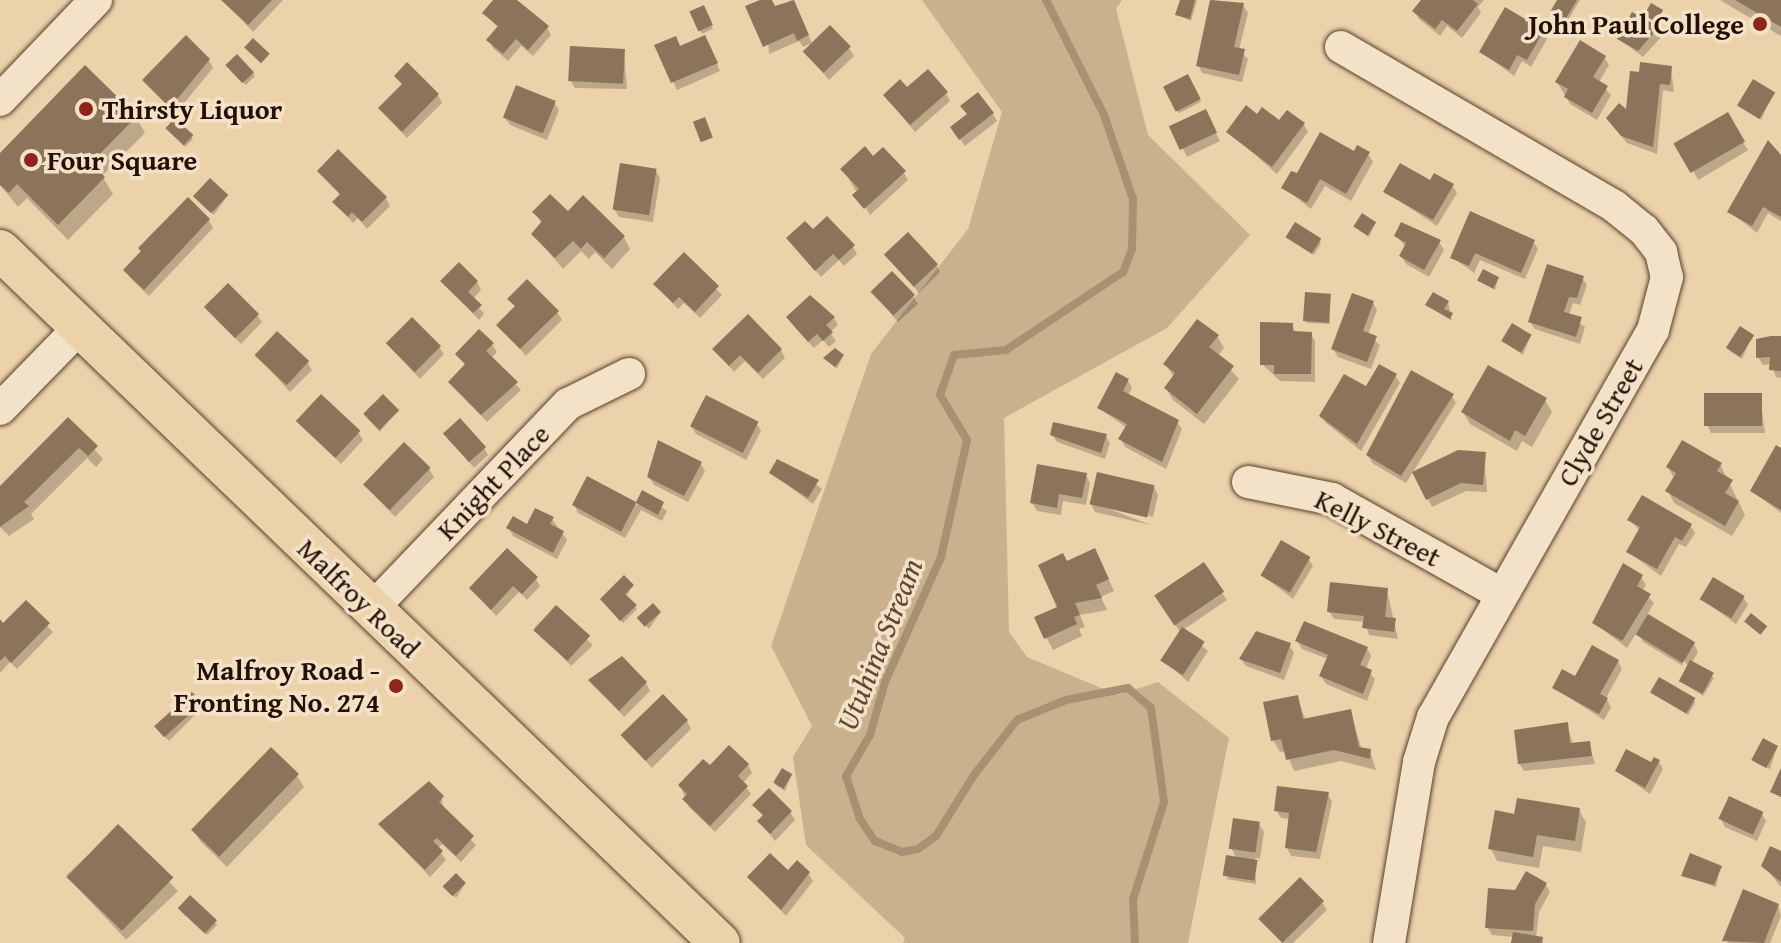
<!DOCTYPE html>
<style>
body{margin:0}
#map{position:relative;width:1781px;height:943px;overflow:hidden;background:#ecd2aa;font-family:"Gentium Book Plus",serif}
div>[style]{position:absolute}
.green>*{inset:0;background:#cab18e}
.shadow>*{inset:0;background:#0003;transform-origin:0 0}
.stream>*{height:8px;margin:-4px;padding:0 4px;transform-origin:4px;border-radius:4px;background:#a89072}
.building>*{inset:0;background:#8c745b;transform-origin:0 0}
.roads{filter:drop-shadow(0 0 2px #57402f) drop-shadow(0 0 2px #57402f)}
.minor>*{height:32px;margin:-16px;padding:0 16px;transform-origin:16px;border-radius:16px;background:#f3e2c8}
.major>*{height:40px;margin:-20px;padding:0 20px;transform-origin:20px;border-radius:20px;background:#ecd2aa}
.dots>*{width:22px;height:22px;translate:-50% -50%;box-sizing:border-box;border:4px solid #f3e2c8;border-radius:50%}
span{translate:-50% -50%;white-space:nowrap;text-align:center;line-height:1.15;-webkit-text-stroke:7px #f3e2c8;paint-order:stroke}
.poi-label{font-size:28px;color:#250f06;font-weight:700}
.right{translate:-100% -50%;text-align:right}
.left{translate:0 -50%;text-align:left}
.street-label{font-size:28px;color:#250f06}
.water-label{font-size:30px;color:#604937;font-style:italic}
</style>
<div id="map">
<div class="green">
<i style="clip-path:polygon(922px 0,1122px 0,1116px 9px,1148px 135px,1250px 235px,1167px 328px,1004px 418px,1009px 632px,1027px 657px,1118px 695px,1158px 682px,1229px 738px,1188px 943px,903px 943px,905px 938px,806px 845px,793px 757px,812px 726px,771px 646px,871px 354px,968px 229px,1002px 112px)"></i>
</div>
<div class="shadow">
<i style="clip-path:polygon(223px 0,283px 0,253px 32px)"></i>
<i style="clip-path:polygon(496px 0,514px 0,547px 27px,551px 35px,533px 56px,521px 46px,508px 61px,493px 48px,489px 40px,499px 29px,485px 13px)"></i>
<i style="clip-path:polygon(765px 0,775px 8px,792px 0,812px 43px,803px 47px,799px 41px,769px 54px)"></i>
<i style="clip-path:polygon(1182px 0,1197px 0,1191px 21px,1178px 15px)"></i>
<i style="clip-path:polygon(1212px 0,1243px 5px,1248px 13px,1239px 50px,1248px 59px,1242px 82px,1202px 73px,1198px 65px)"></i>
<i style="clip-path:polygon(1424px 0,1484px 0,1478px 7px,1481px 13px,1462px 38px,1447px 26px,1440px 36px,1419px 19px,1414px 11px)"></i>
<i style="clip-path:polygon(1560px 0,1580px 0,1567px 22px,1553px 12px)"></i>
<i style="clip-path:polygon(1720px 0,1781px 0,1781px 36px)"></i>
<i style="left:703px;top:8px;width:23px;height:12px;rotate:65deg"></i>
<i style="clip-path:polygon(1661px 11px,1657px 24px,1646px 15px)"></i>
<i style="clip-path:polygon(1633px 15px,1662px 36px,1643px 57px,1619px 39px)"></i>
<i style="clip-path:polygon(1543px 31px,1547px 39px,1531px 67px,1522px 61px,1514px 76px,1481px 52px)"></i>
<i style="clip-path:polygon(709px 45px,720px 71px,677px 90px,657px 46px)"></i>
<i style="clip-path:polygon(849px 48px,854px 56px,829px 80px,805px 51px)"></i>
<i style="clip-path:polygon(624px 50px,627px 89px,575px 88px,570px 80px)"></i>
<i style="clip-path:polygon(1604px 57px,1609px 65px,1599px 82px,1611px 95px,1597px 120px,1570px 104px,1557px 82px)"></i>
<i style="clip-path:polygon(209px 60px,213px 68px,175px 114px,145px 80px)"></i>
<i style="clip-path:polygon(1671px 68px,1674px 92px,1663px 90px,1657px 154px,1627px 143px,1613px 126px)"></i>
<i style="clip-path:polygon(230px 69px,253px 73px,255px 76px,246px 85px)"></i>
<i style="clip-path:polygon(396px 76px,438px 95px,442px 103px,407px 138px,380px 109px,403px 86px)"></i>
<i style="left:1188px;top:76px;width:29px;height:25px;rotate:63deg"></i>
<i style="clip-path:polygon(907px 90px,946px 93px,950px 101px,915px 132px,885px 95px)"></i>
<i style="clip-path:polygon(1773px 94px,1761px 120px,1739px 105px)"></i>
<i style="clip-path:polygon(554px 102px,559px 110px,547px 140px,510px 125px,505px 118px)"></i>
<i style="clip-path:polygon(993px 114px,997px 121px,965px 146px,957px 135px)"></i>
<i style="left:1727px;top:115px;width:41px;height:58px;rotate:59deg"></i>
<i style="clip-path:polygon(136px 117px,145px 133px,102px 176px,113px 194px,68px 240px,27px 198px,18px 207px,0 185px,0 156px)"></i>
<i style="clip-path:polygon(1257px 117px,1304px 125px,1308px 132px,1277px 174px,1229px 132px)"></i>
<i style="clip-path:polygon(1209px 119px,1220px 141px,1187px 157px,1172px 127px)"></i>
<i style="clip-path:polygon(169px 131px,191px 136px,193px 139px,185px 147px)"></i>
<i style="clip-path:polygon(1769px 143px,1781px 157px,1781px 221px,1768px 213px,1757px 233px,1730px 212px)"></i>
<i style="clip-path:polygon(1368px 154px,1373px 162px,1351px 201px,1325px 186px,1311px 209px,1284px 188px,1297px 176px)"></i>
<i style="clip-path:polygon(843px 169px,904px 173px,908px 180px,870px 215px)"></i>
<i style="clip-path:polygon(319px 171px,386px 198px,390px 206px,367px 229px,358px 218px,353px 223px,335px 202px,341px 196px)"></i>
<i style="clip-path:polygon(656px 171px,660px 178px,653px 222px,619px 217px,614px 209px)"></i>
<i style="clip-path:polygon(1431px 183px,1452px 185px,1457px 193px,1437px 226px,1386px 192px)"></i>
<i style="clip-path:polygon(227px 196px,214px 215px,197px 200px)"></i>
<i style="clip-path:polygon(535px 212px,568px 214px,624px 237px,630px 249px,612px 269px,595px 252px,589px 259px,581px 251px,563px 269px,533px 234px,542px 225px)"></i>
<i style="clip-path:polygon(209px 220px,213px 228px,149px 296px,130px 278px,126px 271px)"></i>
<i style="clip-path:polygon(1375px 223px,1369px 237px,1355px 226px)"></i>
<i style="clip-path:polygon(813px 231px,853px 246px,857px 254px,844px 266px,839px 260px,821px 277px,788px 239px)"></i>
<i style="clip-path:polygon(1396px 236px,1439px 242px,1444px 250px,1429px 277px,1406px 264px,1401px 256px,1406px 247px)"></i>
<i style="clip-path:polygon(1288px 237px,1319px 240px,1321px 243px,1314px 255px)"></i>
<i style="clip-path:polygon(1533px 241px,1538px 249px,1525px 279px,1480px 260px,1474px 273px,1452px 257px)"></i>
<i style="clip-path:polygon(684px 255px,722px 295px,700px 318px,684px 303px,678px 309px,656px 285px)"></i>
<i style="clip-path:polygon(886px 255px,936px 265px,940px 272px,919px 293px)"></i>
<i style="clip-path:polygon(1582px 278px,1587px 285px,1580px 305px,1573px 303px,1569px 315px,1585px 327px,1580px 344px,1535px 329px,1530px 322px)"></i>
<i style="clip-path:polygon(1498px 279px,1495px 290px,1480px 280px)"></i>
<i style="clip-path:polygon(443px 281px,477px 282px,481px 290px,473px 299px,484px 314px,479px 320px)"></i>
<i style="clip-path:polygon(873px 292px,913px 296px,918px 304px,898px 322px)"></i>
<i style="clip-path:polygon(1330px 296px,1330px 324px,1307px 323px,1305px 320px)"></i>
<i style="clip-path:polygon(510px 299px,557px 312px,562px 320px,526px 356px,499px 325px,516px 308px)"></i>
<i style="clip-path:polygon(1448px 302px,1452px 321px,1428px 305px)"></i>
<i style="clip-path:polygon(1373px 303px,1377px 310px,1368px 335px,1380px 345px,1371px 369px,1338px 357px,1333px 349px)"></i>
<i style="clip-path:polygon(207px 308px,257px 315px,262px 322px,241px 344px)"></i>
<i style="clip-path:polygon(834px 318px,838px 325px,830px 332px,836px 341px,829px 347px,823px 340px,814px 348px,793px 325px)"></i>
<i style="clip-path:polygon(1292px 325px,1296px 333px,1311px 334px,1315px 341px,1315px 382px,1280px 381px,1262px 364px)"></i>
<i style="clip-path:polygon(1217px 336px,1224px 348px,1218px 356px,1239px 379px,1204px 424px,1173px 400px,1166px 388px,1174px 377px,1165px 364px)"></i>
<i style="clip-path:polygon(1752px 336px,1742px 359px,1730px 351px,1728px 348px)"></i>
<i style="clip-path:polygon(1530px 337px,1523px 355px,1503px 341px)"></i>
<i style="clip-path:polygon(1781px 341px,1781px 378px,1776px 377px,1771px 364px,1763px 365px,1758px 357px)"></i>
<i style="clip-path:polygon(492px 344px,497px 352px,491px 358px,521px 390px,487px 422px,450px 383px,466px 366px,458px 354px)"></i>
<i style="clip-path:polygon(388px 345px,439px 347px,444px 354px,420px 379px)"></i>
<i style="clip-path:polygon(715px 349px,781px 350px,785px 358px,763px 379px,745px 361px,734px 372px)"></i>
<i style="clip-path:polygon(257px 356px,307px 362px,312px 370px,290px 392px)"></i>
<i style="clip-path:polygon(843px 356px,837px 369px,828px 361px)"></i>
<i style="clip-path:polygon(1395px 375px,1400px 383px,1361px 451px,1326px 423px,1322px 416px)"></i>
<i style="clip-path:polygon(1128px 381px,1132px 388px,1128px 396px,1177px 422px,1182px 429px,1166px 469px,1125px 447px,1121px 439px,1127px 428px,1099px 408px)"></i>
<i style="clip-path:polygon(1760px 395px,1765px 433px,1711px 433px,1707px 425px)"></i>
<i style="clip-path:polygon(1452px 396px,1456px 403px,1406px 483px,1372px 463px,1368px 455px)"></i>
<i style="clip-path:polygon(1545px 400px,1552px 412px,1532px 447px,1522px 441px,1517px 451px,1470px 424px,1463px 412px)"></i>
<i style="clip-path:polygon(397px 411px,380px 432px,367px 418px)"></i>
<i style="clip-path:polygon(68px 420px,103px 459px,96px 467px,87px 458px,31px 514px,34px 519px,9px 536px,0 527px,0 489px)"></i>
<i style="clip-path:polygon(299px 421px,359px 433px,363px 440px,341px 464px)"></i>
<i style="clip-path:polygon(757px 424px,761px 431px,746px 460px,696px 434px,691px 426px)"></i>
<i style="clip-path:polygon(446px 434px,484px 448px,488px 455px,474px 468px)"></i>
<i style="clip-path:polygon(1052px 434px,1105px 435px,1110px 443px,1105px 459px,1057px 442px)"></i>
<i style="clip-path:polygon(659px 442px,700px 463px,705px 471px,688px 502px,654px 485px,649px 477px)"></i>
<i style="clip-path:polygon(1781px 450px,1781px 513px,1752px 491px)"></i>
<i style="clip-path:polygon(1484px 454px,1487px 492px,1466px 491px,1432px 507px,1415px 473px)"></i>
<i style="clip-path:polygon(1720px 464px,1745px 515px,1732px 536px,1674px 503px,1668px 491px,1674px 478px,1668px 467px)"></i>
<i style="clip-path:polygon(429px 469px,434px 477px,395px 517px,365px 485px)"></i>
<i style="clip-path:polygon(797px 469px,822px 489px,813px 504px,771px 473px)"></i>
<i style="clip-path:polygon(1086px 475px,1090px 483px,1086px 505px,1063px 501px,1061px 515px,1037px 511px,1032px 503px)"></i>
<i style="clip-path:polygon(588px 479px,637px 505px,643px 493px,667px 511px,662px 521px,641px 510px,625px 538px,578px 513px,574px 505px)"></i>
<i style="clip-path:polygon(1154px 487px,1158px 495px,1153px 517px,1094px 503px,1151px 525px,1095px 512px,1091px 504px)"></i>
<i style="clip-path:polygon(552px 519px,567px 540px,557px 559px,513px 536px,509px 528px)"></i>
<i style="clip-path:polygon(1630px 520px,1690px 525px,1695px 533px,1686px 547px,1679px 544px,1661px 576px,1628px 552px,1640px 531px)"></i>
<i style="clip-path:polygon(1308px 558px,1313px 566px,1293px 599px,1262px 575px)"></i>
<i style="clip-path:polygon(1101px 563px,1114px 591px,1101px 597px,1107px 610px,1080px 615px,1085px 627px,1079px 629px,1082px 636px,1053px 650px,1036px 618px,1060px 608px,1067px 564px)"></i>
<i style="clip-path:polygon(1203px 565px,1227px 600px,1183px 630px,1208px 651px,1188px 682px,1163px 660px,1181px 633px,1161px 604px)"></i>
<i style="clip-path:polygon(1641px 577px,1646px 585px,1642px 591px,1654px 603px,1647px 615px,1694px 644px,1698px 652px,1692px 663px,1714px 678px,1703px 696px,1680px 681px,1688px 667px,1680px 653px,1683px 666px,1643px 642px,1637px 632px,1627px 648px,1594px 623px)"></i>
<i style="clip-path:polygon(536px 579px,540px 586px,527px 600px,519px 592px,496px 616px,471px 588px)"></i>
<i style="clip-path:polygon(632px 587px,626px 597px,637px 609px,623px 623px,604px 603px)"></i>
<i style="clip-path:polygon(1387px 590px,1398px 639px,1369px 635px,1365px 622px,1334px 619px,1329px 611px)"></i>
<i style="clip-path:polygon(1743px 597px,1748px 605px,1736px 624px,1703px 600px)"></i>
<i style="clip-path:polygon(26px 603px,53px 632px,17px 669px,10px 662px,0 673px,0 622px,3px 625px)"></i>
<i style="left:556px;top:607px;width:53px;height:30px;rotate:46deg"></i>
<i style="clip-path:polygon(660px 613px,649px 629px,642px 622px)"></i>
<i style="clip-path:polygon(1297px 641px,1367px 648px,1371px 656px,1366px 669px,1375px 679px,1367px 701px,1326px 684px,1321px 676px,1328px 659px,1302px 649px)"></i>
<i style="clip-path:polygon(1289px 645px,1294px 653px,1284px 680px,1246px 666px,1241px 659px,1246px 647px)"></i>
<i style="clip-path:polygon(1618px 661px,1622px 669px,1606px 698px,1611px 707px,1604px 720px,1554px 688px)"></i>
<i style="clip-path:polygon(591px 681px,646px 683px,650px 691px,624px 717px)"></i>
<i style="clip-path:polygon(1652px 693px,1694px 699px,1695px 703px,1688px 715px)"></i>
<i style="clip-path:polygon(192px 695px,203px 707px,169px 741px,160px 732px)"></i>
<i style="clip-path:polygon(1297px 697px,1306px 721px,1350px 711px,1362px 750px,1370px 751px,1376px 770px,1341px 761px,1294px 771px,1286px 751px,1280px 752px,1273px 740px)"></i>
<i style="clip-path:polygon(687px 721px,691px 729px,652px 768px,624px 737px)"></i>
<i style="clip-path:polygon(1567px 724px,1573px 744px,1589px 743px,1595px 764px,1524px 771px,1519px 763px)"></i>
<i style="clip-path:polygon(1777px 747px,1770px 769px,1756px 763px,1755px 760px)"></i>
<i style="clip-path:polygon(1659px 762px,1663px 769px,1650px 794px,1617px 771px)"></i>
<i style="clip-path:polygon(748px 765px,752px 773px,743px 783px,751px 794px,715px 832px,689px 807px,680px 785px,710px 768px)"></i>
<i style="clip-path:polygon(297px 776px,304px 787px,227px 867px,200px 841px,193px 829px)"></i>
<i style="clip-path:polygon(791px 776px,785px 791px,777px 786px,775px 783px)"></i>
<i style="clip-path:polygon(1328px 794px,1332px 802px,1320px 859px,1291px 856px,1287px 848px,1290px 819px,1281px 818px,1276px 810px)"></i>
<i style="clip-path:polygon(442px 797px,443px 809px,476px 845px,461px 862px,442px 844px,438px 849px,446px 860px,430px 877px,380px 824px)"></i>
<i style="clip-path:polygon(755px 805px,790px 812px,795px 820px,775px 841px,760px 822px,764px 817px)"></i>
<i style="clip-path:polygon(1579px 810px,1586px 822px,1581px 852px,1543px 846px,1539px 868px,1497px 861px,1491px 849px,1516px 816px)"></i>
<i style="clip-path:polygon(1761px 813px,1766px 821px,1757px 841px,1725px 827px,1721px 819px)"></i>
<i style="clip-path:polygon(1259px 824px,1264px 832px,1260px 859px,1255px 858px,1256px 884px,1227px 879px,1237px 859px,1231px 848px)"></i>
<i style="left:118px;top:827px;width:88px;height:71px;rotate:47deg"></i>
<i style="clip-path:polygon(1781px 853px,1781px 887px,1764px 866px)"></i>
<i style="clip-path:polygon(1720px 868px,1716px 887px,1683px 876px)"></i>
<i style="clip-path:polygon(788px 873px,808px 873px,813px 881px,786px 916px,750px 878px)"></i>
<i style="clip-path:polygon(465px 884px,456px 898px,447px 890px)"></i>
<i style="clip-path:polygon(1546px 885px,1550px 892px,1539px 912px,1536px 938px,1543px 943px,1513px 943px,1514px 937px,1492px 935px,1487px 927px,1517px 892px)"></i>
<i style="clip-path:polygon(1322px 902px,1327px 910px,1293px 943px,1282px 943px,1261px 918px)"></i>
<i style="clip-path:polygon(1778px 905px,1781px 916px,1770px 943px,1726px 943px)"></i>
<i style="clip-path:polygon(182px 911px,215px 922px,217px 925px,207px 935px)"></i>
</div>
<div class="stream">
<i style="left:1046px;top:0;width:129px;rotate:63.2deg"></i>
<i style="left:1104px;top:115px;width:89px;rotate:71deg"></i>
<i style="left:1133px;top:199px;width:50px;rotate:91.1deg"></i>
<i style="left:1132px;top:249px;width:25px;rotate:111deg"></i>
<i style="left:1123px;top:272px;width:141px;rotate:146.3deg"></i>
<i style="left:1006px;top:350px;width:52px;rotate:174.5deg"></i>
<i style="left:954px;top:355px;width:42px;rotate:109.3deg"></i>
<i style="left:940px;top:395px;width:52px;rotate:59deg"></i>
<i style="left:967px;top:440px;width:120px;rotate:102.5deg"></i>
<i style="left:941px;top:557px;width:137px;rotate:114.1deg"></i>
<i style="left:885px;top:682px;width:55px;rotate:105.8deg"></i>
<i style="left:870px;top:735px;width:48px;rotate:120.3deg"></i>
<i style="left:846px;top:776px;width:45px;rotate:72deg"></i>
<i style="left:860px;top:819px;width:27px;rotate:56deg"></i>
<i style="left:875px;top:841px;width:29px;rotate:22deg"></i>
<i style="left:902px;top:852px;width:16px;rotate:-11deg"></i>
<i style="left:918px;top:849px;width:22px;rotate:-36deg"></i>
<i style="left:936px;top:836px;width:72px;rotate:-58.1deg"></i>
<i style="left:974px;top:775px;width:70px;rotate:-52deg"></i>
<i style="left:1017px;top:720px;width:53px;rotate:-22.2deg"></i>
<i style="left:1066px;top:700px;width:63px;rotate:-11deg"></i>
<i style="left:1128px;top:688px;width:30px;rotate:41deg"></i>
<i style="left:1151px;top:708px;width:95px;rotate:82.1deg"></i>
<i style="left:1164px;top:802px;width:102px;rotate:107.7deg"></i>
<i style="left:1133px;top:899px;width:44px;rotate:87.4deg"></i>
</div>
<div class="building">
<i style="clip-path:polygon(221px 0,272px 0,248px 25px)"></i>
<i style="clip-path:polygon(493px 0,517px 0,549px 26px,528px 50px,516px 39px,503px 54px,486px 40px,498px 26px,482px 13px)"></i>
<i style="clip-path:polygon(760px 0,772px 0,775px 6px,794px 0,809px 35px,797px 41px,794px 33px,763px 47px,745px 6px)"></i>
<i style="clip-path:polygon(1180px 0,1195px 0,1190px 19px,1175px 15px)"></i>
<i style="clip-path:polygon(1210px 0,1244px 3px,1234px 47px,1245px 49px,1239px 75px,1196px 66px)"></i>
<i style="clip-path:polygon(1421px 0,1473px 0,1478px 4px,1457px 31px,1442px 20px,1435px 29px,1412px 11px)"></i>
<i style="clip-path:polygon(1557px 0,1577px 0,1565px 20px,1550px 12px)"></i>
<i style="clip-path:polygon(1735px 0,1781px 0,1781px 27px)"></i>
<i style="left:1651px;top:3px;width:14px;height:14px;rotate:30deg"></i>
<i style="left:704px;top:5px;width:22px;height:16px;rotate:66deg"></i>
<i style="clip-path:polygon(1505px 7px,1544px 30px,1527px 60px,1517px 55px,1509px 70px,1479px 52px)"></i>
<i style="clip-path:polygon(1632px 12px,1659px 27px,1638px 51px,1617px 39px)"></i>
<i style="left:830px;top:25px;width:30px;height:38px;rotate:46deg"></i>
<i style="clip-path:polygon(186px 35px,210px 59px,170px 108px,142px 80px)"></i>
<i style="clip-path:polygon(705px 35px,718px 63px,671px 83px,654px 45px,676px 36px,680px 46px)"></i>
<i style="left:253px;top:38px;width:23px;height:13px;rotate:43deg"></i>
<i style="clip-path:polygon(1580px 40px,1606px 56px,1593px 77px,1608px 86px,1592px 113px,1564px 97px,1568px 89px,1555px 82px)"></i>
<i style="left:570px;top:46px;width:55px;height:35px;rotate:3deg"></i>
<i style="left:237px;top:54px;width:25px;height:16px;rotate:47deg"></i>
<i style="clip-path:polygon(407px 62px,439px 94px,402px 132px,378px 108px,402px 84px,394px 76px)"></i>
<i style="clip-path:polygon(1640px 62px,1672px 66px,1670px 85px,1660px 84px,1653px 147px,1621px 136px,1606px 118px,1619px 103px,1626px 109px,1630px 71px,1639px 72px)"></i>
<i style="clip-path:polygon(85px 65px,137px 116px,91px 163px,105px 177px,58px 225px,17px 184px,9px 193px,0 185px,0 153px)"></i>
<i style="clip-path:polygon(928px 69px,948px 92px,910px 125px,883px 95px,900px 79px,907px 87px)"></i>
<i style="left:1188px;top:74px;width:28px;height:28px;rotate:63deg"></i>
<i style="left:1753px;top:79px;width:26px;height:31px;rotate:31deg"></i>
<i style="left:516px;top:85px;width:43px;height:35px;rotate:22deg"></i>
<i style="clip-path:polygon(978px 92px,994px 113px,959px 140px,950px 127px,967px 114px,960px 106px)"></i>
<i style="clip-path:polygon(1246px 105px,1257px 114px,1262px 107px,1279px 120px,1287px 110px,1305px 123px,1272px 167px,1226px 132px)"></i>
<i style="left:1206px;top:109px;width:26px;height:41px;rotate:65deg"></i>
<i style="left:1728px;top:112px;width:34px;height:63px;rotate:60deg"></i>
<i style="left:705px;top:117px;width:22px;height:13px;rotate:69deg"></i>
<i style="left:175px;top:118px;width:25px;height:14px;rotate:43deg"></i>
<i style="clip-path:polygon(1320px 132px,1354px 151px,1357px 145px,1370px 152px,1346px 194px,1320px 179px,1307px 203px,1281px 188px,1291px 171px,1297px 173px)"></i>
<i style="clip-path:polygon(1768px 140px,1781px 155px,1781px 217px,1763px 207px,1752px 226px,1727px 212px)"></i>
<i style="clip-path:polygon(865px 146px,873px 156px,883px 147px,906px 171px,864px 209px,852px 195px,859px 189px,840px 169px)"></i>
<i style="clip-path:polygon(338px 149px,387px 197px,362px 222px,352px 212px,348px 217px,332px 202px,340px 194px,317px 171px)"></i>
<i style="left:620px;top:163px;width:37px;height:47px;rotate:9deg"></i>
<i style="clip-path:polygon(1400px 163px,1430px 180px,1434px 173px,1454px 184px,1433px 220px,1383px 192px)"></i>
<i style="left:210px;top:178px;width:25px;height:25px;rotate:43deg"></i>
<i style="clip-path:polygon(550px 194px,568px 211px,583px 195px,625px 236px,604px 258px,587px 242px,581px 249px,573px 241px,555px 258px,531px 234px,542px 221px,532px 212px)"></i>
<i style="clip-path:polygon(188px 197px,210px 219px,144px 290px,123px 270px,141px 251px,138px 248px)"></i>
<i style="clip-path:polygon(1470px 211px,1535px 240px,1521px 273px,1475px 253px,1469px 266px,1450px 258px)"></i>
<i style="left:1362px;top:213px;width:17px;height:16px;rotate:33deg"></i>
<i style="clip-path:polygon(827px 216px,855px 245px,839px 260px,833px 254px,815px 271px,786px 238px,805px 221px,813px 229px)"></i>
<i style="left:1295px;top:222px;width:31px;height:18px;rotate:32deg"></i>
<i style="clip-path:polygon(1401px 222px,1441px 240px,1424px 270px,1399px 256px,1406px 243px,1394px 236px)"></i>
<i style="left:908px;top:232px;width:44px;height:33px;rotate:47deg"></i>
<i style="clip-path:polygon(684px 252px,719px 286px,695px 312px,679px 297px,673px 303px,653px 284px)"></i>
<i style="clip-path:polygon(459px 262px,478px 281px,468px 292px,482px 305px,473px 313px,440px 281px)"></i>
<i style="clip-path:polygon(1547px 264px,1584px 276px,1577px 298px,1569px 297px,1564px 312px,1582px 317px,1576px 337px,1528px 322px)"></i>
<i style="left:1483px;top:269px;width:18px;height:13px;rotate:27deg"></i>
<i style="left:892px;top:271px;width:33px;height:30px;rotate:46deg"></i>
<i style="clip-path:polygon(527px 279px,559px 311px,520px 349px,496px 325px,515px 306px,507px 299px)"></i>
<i style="left:228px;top:283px;width:44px;height:34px;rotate:45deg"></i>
<i style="left:1305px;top:292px;width:26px;height:29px;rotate:4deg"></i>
<i style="clip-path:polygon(1433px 292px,1449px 301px,1444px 309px,1453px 313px,1450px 319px,1425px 305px)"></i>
<i style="clip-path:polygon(1352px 293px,1374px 301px,1363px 331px,1377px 336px,1367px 362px,1331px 349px)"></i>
<i style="clip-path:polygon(810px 295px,835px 317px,826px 325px,833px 332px,823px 341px,817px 334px,808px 342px,786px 317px)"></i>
<i style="clip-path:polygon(748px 314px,782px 349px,758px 373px,740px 355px,729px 366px,712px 349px)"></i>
<i style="left:412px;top:317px;width:41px;height:37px;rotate:45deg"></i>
<i style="clip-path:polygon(1197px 319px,1219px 335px,1209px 347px,1234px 366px,1197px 414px,1164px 388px,1175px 373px,1163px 364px)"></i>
<i style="clip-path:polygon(1260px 322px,1293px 323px,1293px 331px,1312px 332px,1311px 374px,1274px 374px,1274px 365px,1260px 365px)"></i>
<i style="left:1512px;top:323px;width:23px;height:21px;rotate:31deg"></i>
<i style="left:1740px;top:326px;width:17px;height:26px;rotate:33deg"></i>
<i style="clip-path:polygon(479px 329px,494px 343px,486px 351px,518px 382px,481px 415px,448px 382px,465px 364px,455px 354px)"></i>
<i style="left:277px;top:331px;width:44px;height:33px;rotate:43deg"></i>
<i style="clip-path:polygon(1771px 336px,1781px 336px,1781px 371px,1769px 370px,1770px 357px,1756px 358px,1756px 339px)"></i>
<i style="clip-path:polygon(835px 348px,844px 355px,835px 367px,823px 358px)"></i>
<i style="clip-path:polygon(1379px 364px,1397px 374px,1357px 444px,1319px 416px,1344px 374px,1366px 386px)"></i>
<i style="clip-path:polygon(1488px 365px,1547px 398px,1525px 436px,1515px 430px,1510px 441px,1461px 412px)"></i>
<i style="clip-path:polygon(1411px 370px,1454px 394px,1401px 476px,1366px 455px)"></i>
<i style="clip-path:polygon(1116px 372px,1129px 379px,1123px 391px,1179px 420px,1162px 462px,1118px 439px,1127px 424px,1097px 408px)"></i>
<i style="left:1704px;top:393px;width:58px;height:33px"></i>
<i style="left:321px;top:394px;width:54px;height:37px;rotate:43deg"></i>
<i style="left:383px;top:394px;width:23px;height:28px;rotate:45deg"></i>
<i style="left:706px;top:395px;width:59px;height:35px;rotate:27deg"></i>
<i style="clip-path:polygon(68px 417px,98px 446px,88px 456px,79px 448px,24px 502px,29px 506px,0 527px,0 486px)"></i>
<i style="left:460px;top:418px;width:39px;height:23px;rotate:48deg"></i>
<i style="clip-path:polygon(1053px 422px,1107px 434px,1101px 453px,1050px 435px)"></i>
<i style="clip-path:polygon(658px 440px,702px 462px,684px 496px,647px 477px)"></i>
<i style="clip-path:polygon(1682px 440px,1722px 463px,1717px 471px,1733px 480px,1725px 493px,1739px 501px,1725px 526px,1665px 491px,1676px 473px,1666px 467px)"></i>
<i style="left:404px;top:442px;width:37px;height:59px;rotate:44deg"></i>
<i style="clip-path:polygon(1776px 445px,1781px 448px,1781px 510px,1750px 491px)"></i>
<i style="clip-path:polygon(1458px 450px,1486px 452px,1483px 485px,1461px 483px,1426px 500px,1412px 472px)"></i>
<i style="clip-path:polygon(777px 459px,819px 480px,808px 498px,769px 473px)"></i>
<i style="clip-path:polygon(1037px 464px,1087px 473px,1082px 498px,1059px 494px,1057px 508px,1030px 503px)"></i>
<i style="left:1097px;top:472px;width:59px;height:33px;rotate:13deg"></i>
<i style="clip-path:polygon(587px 476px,636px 502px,642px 490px,664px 502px,658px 515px,636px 503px,621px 532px,572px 505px)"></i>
<i style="clip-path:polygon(1642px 495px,1692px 524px,1682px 541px,1675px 537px,1657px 569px,1626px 552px,1640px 527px,1627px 520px)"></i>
<i style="clip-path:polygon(535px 508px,554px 517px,550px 524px,564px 531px,553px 553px,506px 528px,513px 516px,527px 524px)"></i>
<i style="left:1281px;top:540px;width:34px;height:41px;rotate:30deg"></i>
<i style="clip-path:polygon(507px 548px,538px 577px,522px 594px,513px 586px,491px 610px,469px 588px)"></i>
<i style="clip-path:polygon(1095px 548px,1109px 579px,1096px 585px,1102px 598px,1075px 603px,1080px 615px,1074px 617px,1077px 624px,1044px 639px,1034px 617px,1057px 607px,1038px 565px,1063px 553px,1067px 561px)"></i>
<i style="left:1204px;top:562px;width:36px;height:60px;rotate:56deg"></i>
<i style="clip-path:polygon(1623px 563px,1643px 575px,1637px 586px,1651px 594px,1622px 641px,1592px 623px)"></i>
<i style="clip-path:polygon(624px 575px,634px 585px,625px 594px,637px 605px,620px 621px,600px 599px)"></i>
<i style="left:1713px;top:577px;width:37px;height:26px;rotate:31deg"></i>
<i style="clip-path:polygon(1330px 582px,1388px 588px,1385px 617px,1396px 618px,1394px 632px,1362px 628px,1364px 616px,1327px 612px)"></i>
<i style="clip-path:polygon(26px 600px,50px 623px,11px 663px,5px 656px,0 661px,0 619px,3px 623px)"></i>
<i style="left:653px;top:603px;width:12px;height:22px;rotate:48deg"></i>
<i style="left:556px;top:605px;width:46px;height:34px;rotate:42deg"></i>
<i style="left:1751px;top:613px;width:21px;height:11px;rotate:39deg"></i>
<i style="left:1648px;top:614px;width:55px;height:24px;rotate:31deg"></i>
<i style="clip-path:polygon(1304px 621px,1368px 647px,1360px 665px,1372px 670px,1363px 694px,1319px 676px,1328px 655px,1295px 641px)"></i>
<i style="left:1182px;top:627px;width:27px;height:40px;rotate:33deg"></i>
<i style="clip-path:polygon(1256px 631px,1291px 643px,1280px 673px,1239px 659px)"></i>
<i style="clip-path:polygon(1592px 645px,1619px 660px,1600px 694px,1608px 698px,1599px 714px,1552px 688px,1562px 669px,1575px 676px)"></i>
<i style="clip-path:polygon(622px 656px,647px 682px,619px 711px,588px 680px)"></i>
<i style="left:1690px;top:660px;width:27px;height:24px;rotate:28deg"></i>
<i style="left:1659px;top:677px;width:42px;height:18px;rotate:30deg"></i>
<i style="left:192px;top:692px;width:15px;height:51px;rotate:48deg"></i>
<i style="left:663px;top:694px;width:36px;height:59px;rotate:46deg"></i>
<i style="clip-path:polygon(1298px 695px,1303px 719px,1351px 709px,1359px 747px,1371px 749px,1370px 759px,1334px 750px,1286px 760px,1281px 739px,1271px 741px,1263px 702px)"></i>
<i style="clip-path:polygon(1568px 722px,1570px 743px,1590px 741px,1592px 756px,1518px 764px,1514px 730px)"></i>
<i style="left:1763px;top:738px;width:17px;height:25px;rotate:28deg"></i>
<i style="clip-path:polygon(729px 745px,749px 764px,738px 776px,748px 786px,710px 826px,682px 799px,687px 794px,678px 785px,703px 759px,710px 765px)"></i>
<i style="left:271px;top:747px;width:39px;height:115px;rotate:44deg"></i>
<i style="clip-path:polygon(1626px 749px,1651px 762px,1654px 757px,1660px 760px,1645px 788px,1615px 771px)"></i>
<i style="left:782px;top:768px;width:12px;height:17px;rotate:31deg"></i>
<i style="clip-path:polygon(1781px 768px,1781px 797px,1770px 792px)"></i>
<i style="clip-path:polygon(429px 781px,444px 796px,439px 802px,474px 836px,456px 856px,437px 838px,433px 841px,443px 851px,425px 870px,378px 824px)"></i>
<i style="clip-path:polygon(1277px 786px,1329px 792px,1316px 852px,1285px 848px,1289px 813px,1274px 811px)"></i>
<i style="clip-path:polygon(769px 788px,792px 811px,770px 834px,757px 821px,763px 815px,752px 805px)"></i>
<i style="left:1729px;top:796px;width:38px;height:25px;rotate:25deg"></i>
<i style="clip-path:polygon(1517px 798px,1580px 808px,1575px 841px,1537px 835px,1533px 857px,1488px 849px,1495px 810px,1514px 814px)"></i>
<i style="left:1233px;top:818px;width:27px;height:31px;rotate:8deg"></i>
<i style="left:118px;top:824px;width:77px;height:74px;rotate:44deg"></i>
<i style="clip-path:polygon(1770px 846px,1781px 851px,1781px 882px,1761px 866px)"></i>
<i style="clip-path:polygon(770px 853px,788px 870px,797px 860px,810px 872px,781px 910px,747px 877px)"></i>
<i style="clip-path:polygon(1690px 853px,1722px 866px,1714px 885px,1681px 876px)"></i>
<i style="left:1226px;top:855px;width:32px;height:21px;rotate:9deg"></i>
<i style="clip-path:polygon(1526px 871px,1547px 883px,1535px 904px,1533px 931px,1485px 928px,1488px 888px,1515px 890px)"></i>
<i style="left:456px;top:873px;width:14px;height:19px;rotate:45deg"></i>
<i style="left:1300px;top:877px;width:34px;height:59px;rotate:45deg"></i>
<i style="clip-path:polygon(1743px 889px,1779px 904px,1764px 943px,1722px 941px)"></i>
<i style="left:190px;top:895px;width:37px;height:18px;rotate:43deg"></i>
<i style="clip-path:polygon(1513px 932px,1543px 937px,1542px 943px,1511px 943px)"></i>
</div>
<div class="roads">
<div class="minor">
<i style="left:1341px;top:47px;width:316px;rotate:30.2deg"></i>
<i style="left:1614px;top:206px;width:38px;rotate:39deg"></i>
<i style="left:1644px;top:230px;width:28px;rotate:52deg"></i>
<i style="left:1661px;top:252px;width:26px;rotate:77deg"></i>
<i style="left:1667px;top:277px;width:55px;rotate:104.8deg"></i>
<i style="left:1653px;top:330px;width:445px;rotate:119.6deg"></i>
<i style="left:1433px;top:717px;width:47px;rotate:107.3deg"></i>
<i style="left:1419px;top:762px;width:183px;rotate:99.4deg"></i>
<i style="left:0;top:100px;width:139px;rotate:-46.2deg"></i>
<i style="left:0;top:409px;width:115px;rotate:-45.7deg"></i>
<i style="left:1248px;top:482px;width:86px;rotate:11.4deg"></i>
<i style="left:1332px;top:499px;width:194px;rotate:29.3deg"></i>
<i style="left:371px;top:610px;width:285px;rotate:-46.3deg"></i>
<i style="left:568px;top:404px;width:68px;rotate:-26.2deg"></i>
</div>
<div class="major">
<i style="left:0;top:250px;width:999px;rotate:43.91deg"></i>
</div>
</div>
<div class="dots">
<i style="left:1760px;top:24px;background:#8f2418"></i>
<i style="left:86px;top:109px;background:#8f2418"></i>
<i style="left:31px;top:160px;background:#8f2418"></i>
<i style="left:396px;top:686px;background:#8f2418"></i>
</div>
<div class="poi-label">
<span class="right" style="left:1744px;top:24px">John Paul College</span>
<span class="left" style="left:102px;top:109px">Thirsty Liquor</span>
<span class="left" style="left:47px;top:160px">Four Square</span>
<span class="right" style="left:380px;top:686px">Malfroy Road -<br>Fronting No. 274</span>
</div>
<div class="street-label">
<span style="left:1600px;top:422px;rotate:-60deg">Clyde Street</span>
<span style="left:493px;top:482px;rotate:-46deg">Knight Place</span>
<span style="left:1378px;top:528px;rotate:27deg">Kelly Street</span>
<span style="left:359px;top:598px;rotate:44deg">Malfroy Road</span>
</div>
<div class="water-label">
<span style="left:879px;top:644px;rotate:-68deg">Utuhina Stream</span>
</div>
</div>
